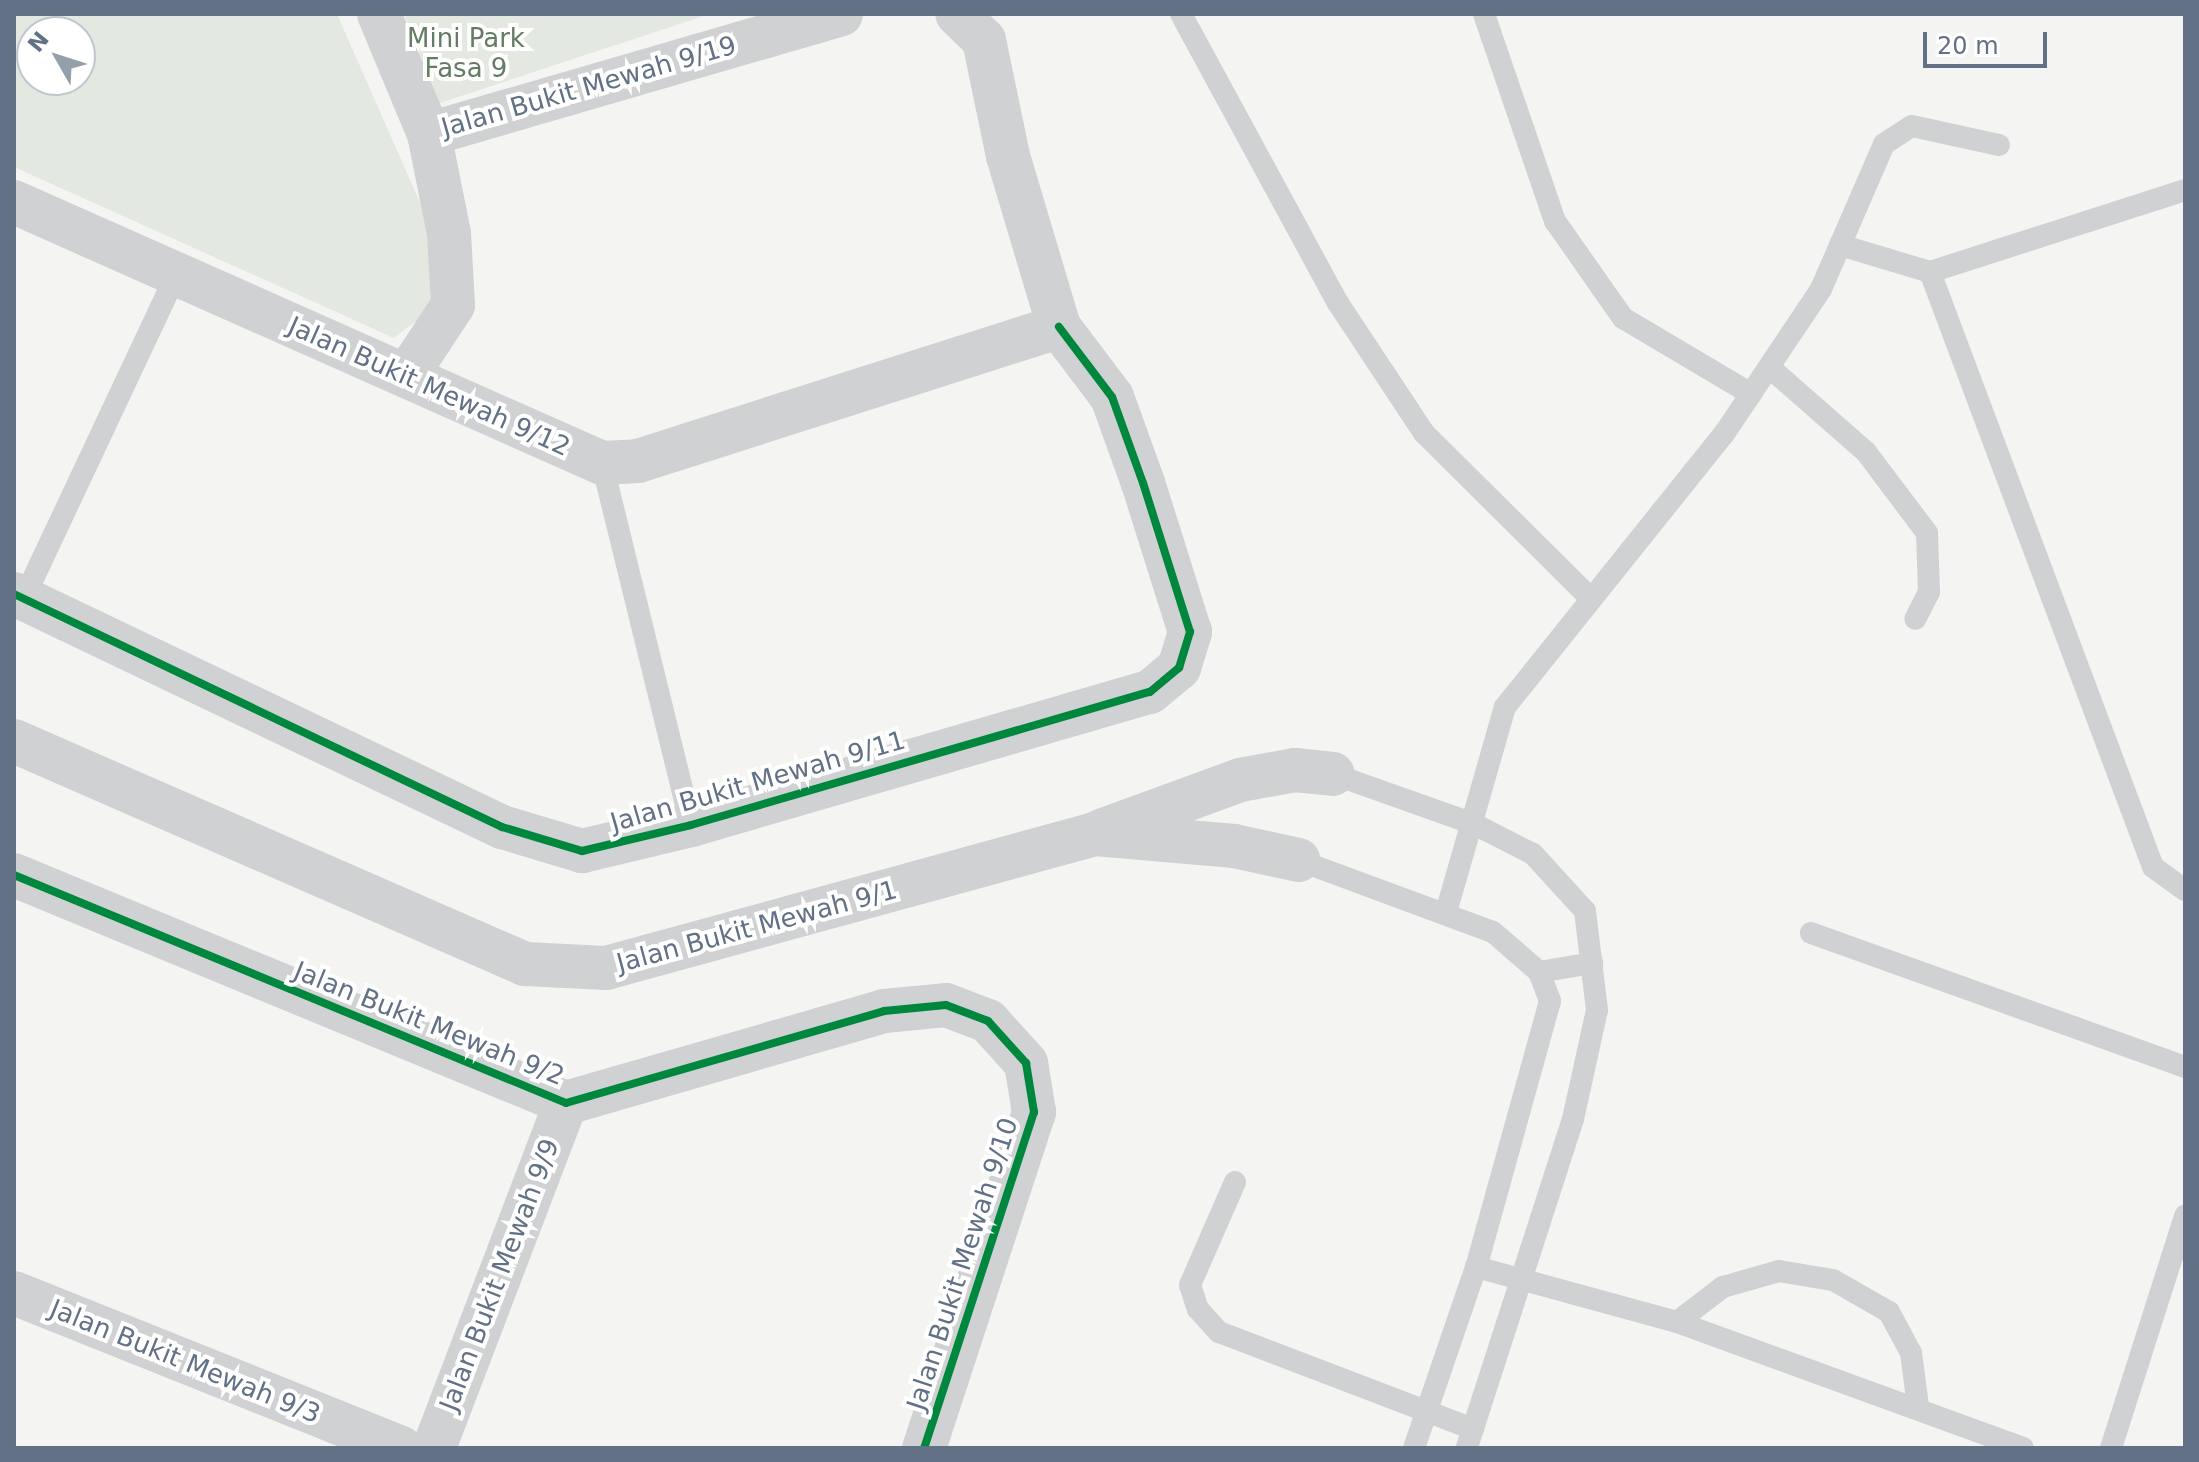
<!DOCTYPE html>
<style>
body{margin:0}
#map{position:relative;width:2199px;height:1462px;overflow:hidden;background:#f4f5f3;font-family:"DejaVu Sans",sans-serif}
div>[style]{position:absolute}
.green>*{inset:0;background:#e3e8e1}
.service>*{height:22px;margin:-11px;padding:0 11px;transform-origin:11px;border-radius:11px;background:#d0d1d2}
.minor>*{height:44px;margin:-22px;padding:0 22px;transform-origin:22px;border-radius:22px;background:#d0d1d2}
.cycleway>*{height:8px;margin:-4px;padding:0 4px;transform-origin:4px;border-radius:4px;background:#00873e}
span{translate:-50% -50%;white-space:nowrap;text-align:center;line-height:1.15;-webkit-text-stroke:8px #fff;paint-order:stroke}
.park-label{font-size:26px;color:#637c62}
.street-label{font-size:26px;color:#627185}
.frame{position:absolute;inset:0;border:16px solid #627185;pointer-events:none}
.north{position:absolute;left:16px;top:16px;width:80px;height:80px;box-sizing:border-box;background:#fff;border:2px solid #c0c6ce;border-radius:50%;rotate:309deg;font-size:22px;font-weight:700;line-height:32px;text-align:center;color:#627185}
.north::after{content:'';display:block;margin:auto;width:28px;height:36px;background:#959fac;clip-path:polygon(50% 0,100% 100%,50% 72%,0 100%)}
.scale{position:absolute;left:1923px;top:32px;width:124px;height:36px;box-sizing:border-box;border:4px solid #627185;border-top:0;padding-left:10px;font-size:24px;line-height:28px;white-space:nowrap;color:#627185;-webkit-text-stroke:6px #fff;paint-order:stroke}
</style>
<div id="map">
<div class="green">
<i style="clip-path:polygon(evenodd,14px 14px,337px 14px,436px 239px,429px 311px,394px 338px,14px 167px,14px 14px,32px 32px,80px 32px,80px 80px,32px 80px,32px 32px)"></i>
<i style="clip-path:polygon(404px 14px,710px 14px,440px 103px)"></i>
</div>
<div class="service">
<i style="left:1181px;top:14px;width:329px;rotate:61.5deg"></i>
<i style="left:1338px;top:303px;width:156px;rotate:56.5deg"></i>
<i style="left:1424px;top:433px;width:233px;rotate:44.8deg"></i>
<i style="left:1484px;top:14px;width:219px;rotate:71.1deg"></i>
<i style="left:1555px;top:221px;width:118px;rotate:55deg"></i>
<i style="left:1623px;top:318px;width:149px;rotate:30.7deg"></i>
<i style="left:1840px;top:245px;width:94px;rotate:16.7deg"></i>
<i style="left:1930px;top:272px;width:268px;rotate:-17.8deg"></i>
<i style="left:1930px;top:272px;width:635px;rotate:69.45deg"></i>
<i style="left:2153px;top:867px;width:39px;rotate:36deg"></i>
<i style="left:1769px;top:367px;width:129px;rotate:41.2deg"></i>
<i style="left:1866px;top:452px;width:101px;rotate:53deg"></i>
<i style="left:1927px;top:533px;width:59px;rotate:88.1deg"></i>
<i style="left:1929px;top:592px;width:30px;rotate:117deg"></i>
<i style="left:602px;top:463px;width:373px;rotate:76.2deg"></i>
<i style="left:24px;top:598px;width:355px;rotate:-64.8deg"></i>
<i style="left:1333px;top:774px;width:150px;rotate:19.5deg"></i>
<i style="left:1474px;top:824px;width:66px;rotate:27deg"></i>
<i style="left:1533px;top:854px;width:77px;rotate:47.6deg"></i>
<i style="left:1585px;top:911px;width:100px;rotate:83.1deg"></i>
<i style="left:1597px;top:1010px;width:112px;rotate:102.4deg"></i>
<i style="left:1573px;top:1119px;width:346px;rotate:107.9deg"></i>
<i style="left:1298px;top:860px;width:208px;rotate:20.3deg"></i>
<i style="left:1493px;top:932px;width:61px;rotate:41deg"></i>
<i style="left:1539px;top:972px;width:31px;rotate:69deg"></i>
<i style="left:1550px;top:1001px;width:276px;rotate:105.5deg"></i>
<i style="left:1476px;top:1267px;width:191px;rotate:108.9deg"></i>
<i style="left:1447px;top:909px;width:210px;rotate:-74deg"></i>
<i style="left:1505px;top:707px;width:350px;rotate:-51.3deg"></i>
<i style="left:1724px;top:434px;width:174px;rotate:-56.2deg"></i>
<i style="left:1821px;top:289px;width:158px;rotate:-66.5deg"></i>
<i style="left:1884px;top:144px;width:33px;rotate:-33deg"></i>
<i style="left:1912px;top:126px;width:89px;rotate:12.3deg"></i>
<i style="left:1811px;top:933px;width:397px;rotate:19.7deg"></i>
<i style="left:1539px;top:972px;width:54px;rotate:-9.6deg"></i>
<i style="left:1235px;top:1182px;width:112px;rotate:113.6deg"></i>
<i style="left:1190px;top:1285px;width:25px;rotate:72deg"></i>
<i style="left:1198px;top:1309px;width:31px;rotate:48deg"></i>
<i style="left:1219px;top:1332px;width:272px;rotate:20.9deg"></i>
<i style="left:1476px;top:1267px;width:208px;rotate:15.3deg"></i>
<i style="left:1677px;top:1322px;width:368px;rotate:20deg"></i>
<i style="left:1677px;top:1322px;width:58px;rotate:-37.3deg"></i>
<i style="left:1723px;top:1287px;width:58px;rotate:-15.9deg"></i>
<i style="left:1779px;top:1271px;width:55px;rotate:9.5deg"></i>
<i style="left:1833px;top:1280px;width:64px;rotate:29.7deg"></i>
<i style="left:1889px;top:1312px;width:47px;rotate:61.8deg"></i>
<i style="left:1911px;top:1353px;width:53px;rotate:82.5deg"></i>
<i style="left:2111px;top:1448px;width:244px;rotate:-72.3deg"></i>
</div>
<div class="minor">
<i style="left:379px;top:14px;width:130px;rotate:67.4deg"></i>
<i style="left:429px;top:134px;width:101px;rotate:78.6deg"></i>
<i style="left:449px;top:233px;width:72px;rotate:86.8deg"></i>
<i style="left:453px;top:305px;width:84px;rotate:123.3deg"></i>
<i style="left:429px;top:134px;width:429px;rotate:-16.2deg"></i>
<i style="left:14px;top:202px;width:643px;rotate:23.94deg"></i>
<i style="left:602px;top:463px;width:36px;rotate:-3deg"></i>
<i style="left:638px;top:461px;width:442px;rotate:-17.7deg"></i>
<i style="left:1059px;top:327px;width:178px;rotate:-106.6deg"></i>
<i style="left:1008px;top:156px;width:118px;rotate:-101.7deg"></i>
<i style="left:984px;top:40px;width:37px;rotate:-136deg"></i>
<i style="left:14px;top:594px;width:541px;rotate:25.52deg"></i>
<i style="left:502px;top:827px;width:84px;rotate:16.7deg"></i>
<i style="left:582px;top:851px;width:112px;rotate:-13.4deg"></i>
<i style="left:691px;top:825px;width:478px;rotate:-16.2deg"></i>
<i style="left:1150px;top:692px;width:38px;rotate:-40deg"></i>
<i style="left:1179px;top:668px;width:38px;rotate:-73deg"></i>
<i style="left:1190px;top:632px;width:156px;rotate:-107.5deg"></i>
<i style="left:1143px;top:483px;width:91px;rotate:-109.8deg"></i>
<i style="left:1112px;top:397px;width:88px;rotate:-127.1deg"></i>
<i style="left:14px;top:741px;width:558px;rotate:23.58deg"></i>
<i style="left:525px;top:964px;width:81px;rotate:2.8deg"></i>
<i style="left:606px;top:968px;width:507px;rotate:-15.32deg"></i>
<i style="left:1095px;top:834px;width:140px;rotate:4.9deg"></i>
<i style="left:1234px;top:846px;width:66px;rotate:12.3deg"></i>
<i style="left:1101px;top:831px;width:148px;rotate:-20.1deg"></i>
<i style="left:1240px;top:780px;width:56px;rotate:-10.3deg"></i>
<i style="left:1295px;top:770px;width:38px;rotate:6deg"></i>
<i style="left:14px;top:875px;width:597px;rotate:22.44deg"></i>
<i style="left:566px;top:1103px;width:331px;rotate:-16.1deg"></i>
<i style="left:884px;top:1011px;width:62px;rotate:-5.5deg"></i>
<i style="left:946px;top:1005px;width:45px;rotate:20.9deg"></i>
<i style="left:988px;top:1021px;width:57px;rotate:47.9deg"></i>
<i style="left:1026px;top:1063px;width:50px;rotate:80.7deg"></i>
<i style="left:1034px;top:1112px;width:354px;rotate:108.1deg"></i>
<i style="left:14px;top:1293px;width:417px;rotate:21.8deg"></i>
<i style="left:434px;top:1448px;width:369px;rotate:-69.1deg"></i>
</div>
<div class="cycleway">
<i style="left:14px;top:594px;width:541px;rotate:25.52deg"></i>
<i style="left:502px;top:827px;width:84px;rotate:16.7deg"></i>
<i style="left:582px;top:851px;width:112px;rotate:-13.4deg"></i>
<i style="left:691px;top:825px;width:478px;rotate:-16.2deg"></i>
<i style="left:1150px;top:692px;width:38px;rotate:-40deg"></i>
<i style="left:1179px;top:668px;width:38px;rotate:-73deg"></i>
<i style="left:1190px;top:632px;width:156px;rotate:-107.5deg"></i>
<i style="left:1143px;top:483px;width:91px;rotate:-109.8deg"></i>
<i style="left:1112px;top:397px;width:88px;rotate:-127.1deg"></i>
<i style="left:14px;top:875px;width:597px;rotate:22.44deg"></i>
<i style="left:566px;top:1103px;width:331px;rotate:-16.1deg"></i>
<i style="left:884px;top:1011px;width:62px;rotate:-5.5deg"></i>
<i style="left:946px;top:1005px;width:45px;rotate:20.9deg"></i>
<i style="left:988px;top:1021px;width:57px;rotate:47.9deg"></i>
<i style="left:1026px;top:1063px;width:50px;rotate:80.7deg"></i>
<i style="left:1034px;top:1112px;width:354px;rotate:108.1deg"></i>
</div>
<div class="park-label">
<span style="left:466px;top:54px">Mini Park<br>Fasa 9</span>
</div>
<div class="street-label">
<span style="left:589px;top:87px;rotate:-16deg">Jalan Bukit Mewah 9/19</span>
<span style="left:429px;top:387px;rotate:24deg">Jalan Bukit Mewah 9/12</span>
<span style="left:758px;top:782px;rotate:-16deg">Jalan Bukit Mewah 9/11</span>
<span style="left:757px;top:927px;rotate:-15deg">Jalan Bukit Mewah 9/1</span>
<span style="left:429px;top:1024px;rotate:22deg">Jalan Bukit Mewah 9/2</span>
<span style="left:963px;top:1264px;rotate:-72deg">Jalan Bukit Mewah 9/10</span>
<span style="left:500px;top:1275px;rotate:-69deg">Jalan Bukit Mewah 9/9</span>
<span style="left:185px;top:1362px;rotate:22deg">Jalan Bukit Mewah 9/3</span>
</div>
<div class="frame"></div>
<div class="north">N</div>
<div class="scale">20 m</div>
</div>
